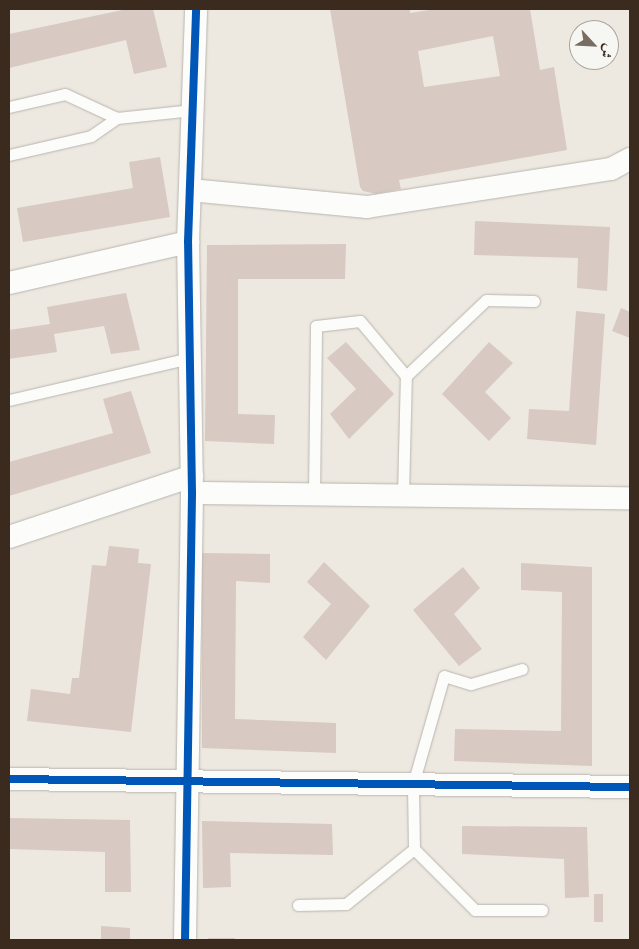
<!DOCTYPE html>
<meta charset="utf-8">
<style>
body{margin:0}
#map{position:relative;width:639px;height:949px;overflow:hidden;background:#ede9e1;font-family:Alegreya,Amiri,serif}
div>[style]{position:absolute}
.building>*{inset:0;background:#d8c9c3;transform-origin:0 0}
.roads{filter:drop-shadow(0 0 1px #b9b5ae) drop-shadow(0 0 1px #b9b5ae)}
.lane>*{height:11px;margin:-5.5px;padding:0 5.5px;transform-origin:5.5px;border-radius:5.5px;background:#fcfcfa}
.street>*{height:22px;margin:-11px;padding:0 11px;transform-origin:11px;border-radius:11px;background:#fcfcfa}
.cycleway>*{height:8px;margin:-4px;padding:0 4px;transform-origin:4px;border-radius:4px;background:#0057b8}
span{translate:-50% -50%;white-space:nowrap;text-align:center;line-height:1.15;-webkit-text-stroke:5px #f6f6f2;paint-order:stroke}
.frame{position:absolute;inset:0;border:10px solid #3b2a1e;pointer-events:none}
.north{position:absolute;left:569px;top:20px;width:50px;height:50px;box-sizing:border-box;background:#f6f6f2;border:1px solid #aba49d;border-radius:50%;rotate:115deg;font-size:14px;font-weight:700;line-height:20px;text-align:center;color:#3b2a1e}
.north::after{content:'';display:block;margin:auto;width:18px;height:22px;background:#796d62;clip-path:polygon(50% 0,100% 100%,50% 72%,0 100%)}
</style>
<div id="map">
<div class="building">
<i style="clip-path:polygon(127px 9px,153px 9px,167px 67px,134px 74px,126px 40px,9px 68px,9px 34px)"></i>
<i style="clip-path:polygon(evenodd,330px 9px,410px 9px,410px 13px,436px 9px,530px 9px,540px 70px,554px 67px,567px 150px,399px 180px,401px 189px,376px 194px,363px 191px,360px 187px,330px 9px,493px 36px,500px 76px,424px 87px,418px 51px,493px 36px)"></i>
<i style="clip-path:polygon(160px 157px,170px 217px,23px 242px,17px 208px,133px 188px,129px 162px)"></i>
<i style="clip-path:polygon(475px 221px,610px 227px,607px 291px,577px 288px,578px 258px,474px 255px)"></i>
<i style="clip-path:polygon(346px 244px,345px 279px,238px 279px,238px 414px,275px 415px,274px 444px,205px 441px,207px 245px)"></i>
<i style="clip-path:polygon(126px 293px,140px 350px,111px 354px,104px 326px,54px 334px,57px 352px,9px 359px,9px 330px,50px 324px,47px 307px)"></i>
<i style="clip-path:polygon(621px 308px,630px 312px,630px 338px,612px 331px)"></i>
<i style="clip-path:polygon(576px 311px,605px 314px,596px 445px,527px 439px,529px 409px,569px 411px)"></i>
<i style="clip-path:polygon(346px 342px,394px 394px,349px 439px,330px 414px,356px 389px,327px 358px)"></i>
<i style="clip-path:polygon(489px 342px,513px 363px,485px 392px,511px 418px,489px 441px,442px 394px)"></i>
<i style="clip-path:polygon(131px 391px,151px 453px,9px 496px,9px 462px,113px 433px,103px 399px)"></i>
<i style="clip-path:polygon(109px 546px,139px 549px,138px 563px,151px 564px,131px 732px,27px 721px,31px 689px,70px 694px,72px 678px,79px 678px,92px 565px,106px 566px)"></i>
<i style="clip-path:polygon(202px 553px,270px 554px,270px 583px,236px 581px,235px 719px,336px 723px,336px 753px,202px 748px)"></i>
<i style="clip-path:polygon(324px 562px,370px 606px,326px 660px,303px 637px,331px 604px,307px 582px)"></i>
<i style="clip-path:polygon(521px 563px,592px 567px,592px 766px,454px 761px,455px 729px,561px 731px,562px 592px,521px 590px)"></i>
<i style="clip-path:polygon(463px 567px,480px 588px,454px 614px,482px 649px,459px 666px,413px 610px)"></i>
<i style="clip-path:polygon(9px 818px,130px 820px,131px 892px,105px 892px,105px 852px,9px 849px)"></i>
<i style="clip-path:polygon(202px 821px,332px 824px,333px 855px,230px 853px,231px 887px,203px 888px)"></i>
<i style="clip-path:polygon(462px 826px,587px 827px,589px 897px,565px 898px,564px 859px,462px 854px)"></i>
<i style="left:594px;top:894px;width:9px;height:28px"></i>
<i style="clip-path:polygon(101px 926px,130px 928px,130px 940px,101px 940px)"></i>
<i style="left:208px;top:938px;width:27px;height:2px"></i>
</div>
<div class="roads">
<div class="lane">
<i style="left:9px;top:107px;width:57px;rotate:-13.1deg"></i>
<i style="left:65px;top:94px;width:57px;rotate:24.8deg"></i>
<i style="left:9px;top:155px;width:84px;rotate:-13deg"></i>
<i style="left:91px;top:136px;width:32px;rotate:-35deg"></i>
<i style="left:117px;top:118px;width:76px;rotate:-6deg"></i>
<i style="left:9px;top:400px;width:185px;rotate:-13.1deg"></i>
<i style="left:314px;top:494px;width:168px;rotate:-89.3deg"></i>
<i style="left:316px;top:326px;width:44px;rotate:-6.5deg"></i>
<i style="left:360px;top:321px;width:72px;rotate:50.1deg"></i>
<i style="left:403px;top:495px;width:119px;rotate:-88.6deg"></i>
<i style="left:406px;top:376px;width:110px;rotate:-43.5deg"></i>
<i style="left:486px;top:300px;width:48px;rotate:1.2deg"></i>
<i style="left:414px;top:849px;width:65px;rotate:-90.9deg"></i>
<i style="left:413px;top:784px;width:112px;rotate:-74deg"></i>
<i style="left:444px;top:676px;width:28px;rotate:17deg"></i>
<i style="left:471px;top:684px;width:53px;rotate:-16.4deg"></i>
<i style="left:298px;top:905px;width:48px;rotate:-1.2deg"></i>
<i style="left:346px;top:904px;width:87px;rotate:-39deg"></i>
<i style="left:414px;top:849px;width:86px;rotate:45deg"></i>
<i style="left:475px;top:910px;width:67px"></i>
</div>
<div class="street">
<i style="left:190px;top:190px;width:178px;rotate:5.5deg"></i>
<i style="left:367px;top:207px;width:247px;rotate:-8.9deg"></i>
<i style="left:611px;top:169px;width:21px;rotate:-28deg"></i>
<i style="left:9px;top:283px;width:184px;rotate:-12.9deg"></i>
<i style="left:192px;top:493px;width:438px;rotate:0.7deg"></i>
<i style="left:9px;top:537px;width:193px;rotate:-18.4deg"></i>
<i style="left:9px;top:779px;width:621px;rotate:0.74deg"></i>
<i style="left:185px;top:940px;width:447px;rotate:-89.1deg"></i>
<i style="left:192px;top:493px;width:251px;rotate:-90.9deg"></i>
<i style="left:188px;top:242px;width:233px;rotate:-88deg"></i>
</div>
</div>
<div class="cycleway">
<i style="left:9px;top:779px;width:621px;rotate:0.74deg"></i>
<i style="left:185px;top:940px;width:447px;rotate:-89.1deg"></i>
<i style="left:192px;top:493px;width:251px;rotate:-90.9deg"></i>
<i style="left:188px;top:242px;width:233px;rotate:-88deg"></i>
</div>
<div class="frame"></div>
<div class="north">ش</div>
</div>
